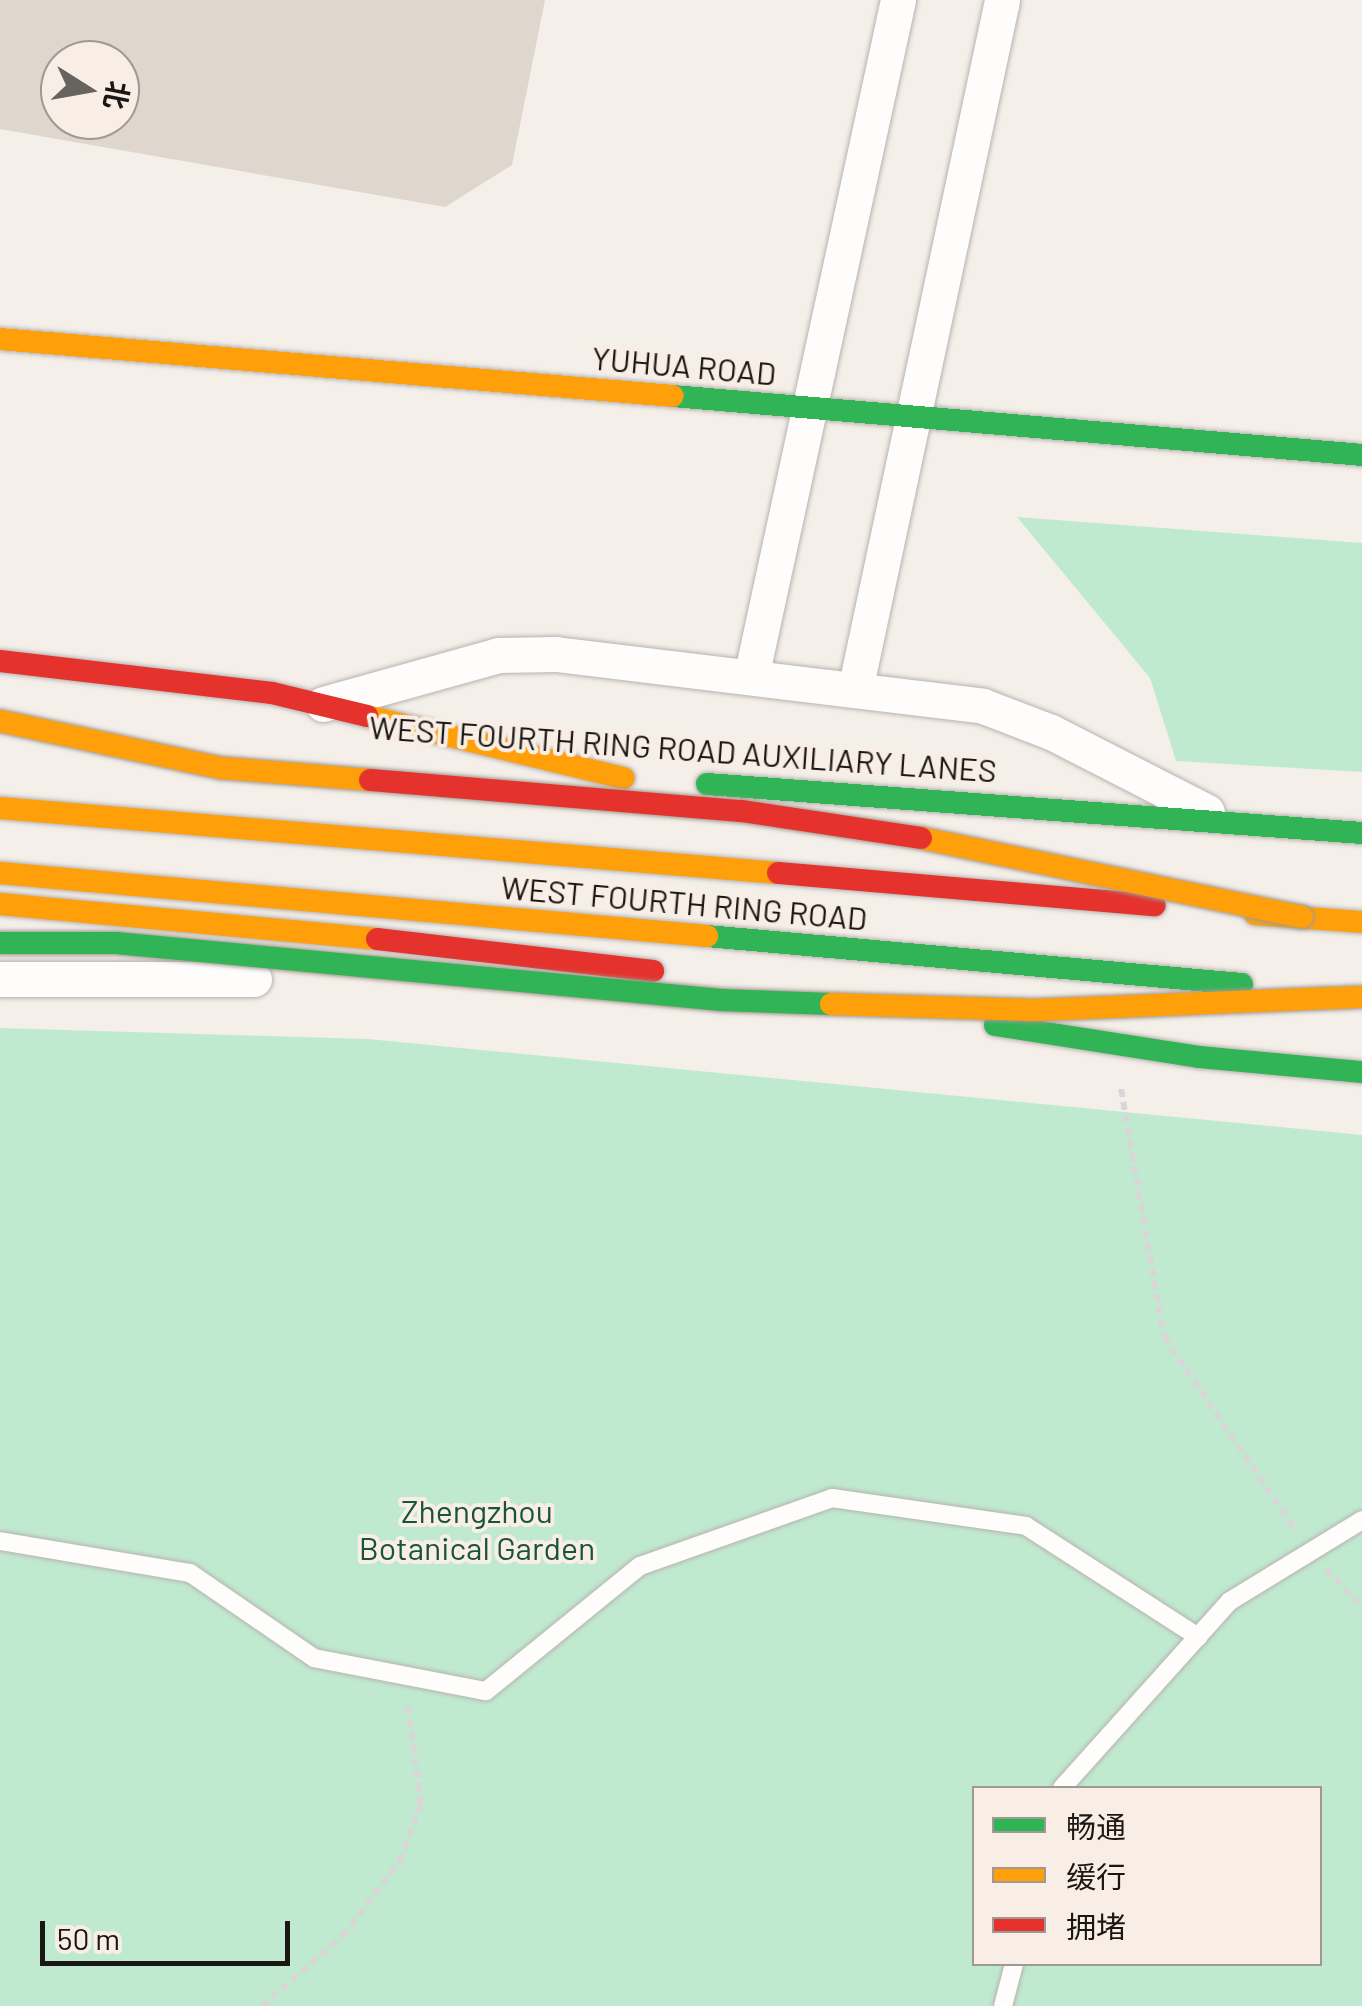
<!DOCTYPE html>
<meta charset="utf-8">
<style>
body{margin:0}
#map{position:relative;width:1362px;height:2006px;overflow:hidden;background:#f5efea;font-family:Barlow,"Noto Sans SC",sans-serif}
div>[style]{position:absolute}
.green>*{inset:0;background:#c0ead0}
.building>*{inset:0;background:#dfd6cd}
.path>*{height:6px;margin-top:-3px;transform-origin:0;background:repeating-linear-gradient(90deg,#d8d6d6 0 8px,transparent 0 13px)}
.roads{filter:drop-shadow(0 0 2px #b7b3af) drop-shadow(0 0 2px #b7b3af)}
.lane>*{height:18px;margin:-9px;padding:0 9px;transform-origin:9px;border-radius:9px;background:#fefdfc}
.street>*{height:35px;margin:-17.5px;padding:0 17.5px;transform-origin:17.5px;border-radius:17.5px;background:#fefdfc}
.fast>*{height:22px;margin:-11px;padding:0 11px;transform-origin:11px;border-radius:11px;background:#30b455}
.slow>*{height:22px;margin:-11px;padding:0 11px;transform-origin:11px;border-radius:11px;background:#ff9f0a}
.jam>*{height:22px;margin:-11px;padding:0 11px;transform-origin:11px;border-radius:11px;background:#e5322d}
.bridges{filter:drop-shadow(0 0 2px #a39a90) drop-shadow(0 0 2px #a39a90)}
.fast-bridge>*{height:22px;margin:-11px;padding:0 11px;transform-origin:11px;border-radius:11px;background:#30b455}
.slow-bridge>*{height:22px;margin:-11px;padding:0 11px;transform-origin:11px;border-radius:11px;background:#ff9f0a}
.jam-bridge>*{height:22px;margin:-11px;padding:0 11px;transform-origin:11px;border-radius:11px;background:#e5322d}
span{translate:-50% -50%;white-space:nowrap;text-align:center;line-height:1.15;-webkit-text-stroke:8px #f9eee6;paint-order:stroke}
.street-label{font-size:32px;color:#1a1714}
.park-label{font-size:32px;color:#17553a}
.legend{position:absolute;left:972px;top:1786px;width:350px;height:180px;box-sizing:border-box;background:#f9eee6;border:2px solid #a09892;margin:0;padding:12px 18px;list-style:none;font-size:30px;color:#1a1714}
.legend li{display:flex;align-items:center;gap:20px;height:50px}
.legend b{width:50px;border:2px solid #a09892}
.north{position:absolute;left:40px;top:40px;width:100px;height:100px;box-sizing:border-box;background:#f9eee6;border:2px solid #a09892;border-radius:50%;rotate:101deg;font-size:28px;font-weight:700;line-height:40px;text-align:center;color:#1a1714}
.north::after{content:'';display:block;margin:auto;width:35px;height:45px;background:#67635f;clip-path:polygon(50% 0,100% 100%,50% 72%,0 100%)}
.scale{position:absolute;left:40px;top:1921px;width:250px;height:45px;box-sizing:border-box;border:5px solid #1a1714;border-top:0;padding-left:12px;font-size:30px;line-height:35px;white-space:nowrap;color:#1a1714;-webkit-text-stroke:8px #f9eee6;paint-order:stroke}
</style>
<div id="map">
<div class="green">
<i style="clip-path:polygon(1017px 517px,1362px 543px,1362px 772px,1176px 761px,1150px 678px)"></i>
<i style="clip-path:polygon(evenodd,0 1028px,368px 1039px,1362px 1135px,1362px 2006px,0 2006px,0 1028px,974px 1788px,1320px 1788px,1320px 1964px,974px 1964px,974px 1788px)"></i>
</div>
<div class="building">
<i style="clip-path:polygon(evenodd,0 0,545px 0,512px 165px,445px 207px,0 129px,0 0,60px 60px,120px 60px,120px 120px,60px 120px,60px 60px)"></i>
</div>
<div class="path">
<i style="left:1121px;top:1089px;width:252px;rotate:80.2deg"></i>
<i style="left:1164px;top:1337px;width:236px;rotate:55.7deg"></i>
<i style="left:1326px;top:1569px;width:52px;rotate:46.5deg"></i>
<i style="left:262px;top:2006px;width:107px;rotate:-40.8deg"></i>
<i style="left:343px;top:1936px;width:94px;rotate:-52.8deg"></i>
<i style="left:400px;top:1861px;width:61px;rotate:-69.8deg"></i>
<i style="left:421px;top:1804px;width:104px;rotate:-97.7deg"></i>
</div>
<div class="roads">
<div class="lane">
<i style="left:0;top:1541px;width:193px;rotate:9.6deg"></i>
<i style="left:190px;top:1573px;width:150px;rotate:34.4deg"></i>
<i style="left:314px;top:1658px;width:175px;rotate:10.9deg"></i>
<i style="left:486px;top:1691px;width:198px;rotate:-39.1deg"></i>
<i style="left:640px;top:1566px;width:204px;rotate:-19.5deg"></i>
<i style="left:832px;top:1498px;width:196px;rotate:8.2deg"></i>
<i style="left:1026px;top:1526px;width:205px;rotate:32.8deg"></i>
<i style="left:1062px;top:1788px;width:251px;rotate:-48.1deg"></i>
<i style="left:1230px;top:1601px;width:155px;rotate:-31.5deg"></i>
<i style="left:1003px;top:2006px;width:43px;rotate:-75.3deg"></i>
</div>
<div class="street">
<i style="left:751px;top:677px;width:693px;rotate:-77.75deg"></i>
<i style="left:855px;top:690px;width:705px;rotate:-77.97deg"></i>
<i style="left:323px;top:704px;width:182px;rotate:-15.6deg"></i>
<i style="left:498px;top:655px;width:58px;rotate:-1deg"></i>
<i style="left:556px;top:654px;width:430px;rotate:6.9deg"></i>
<i style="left:983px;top:706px;width:73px;rotate:20.9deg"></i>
<i style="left:1051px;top:732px;width:175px;rotate:27.1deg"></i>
<i style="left:0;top:979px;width:254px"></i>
</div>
<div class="fast">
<i style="left:673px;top:396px;width:692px;rotate:4.89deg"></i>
<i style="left:707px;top:784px;width:657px;rotate:4.28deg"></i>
<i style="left:707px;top:936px;width:537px;rotate:5.13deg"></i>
<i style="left:995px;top:1025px;width:206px;rotate:8.9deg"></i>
<i style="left:1199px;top:1057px;width:164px;rotate:5.3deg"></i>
</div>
<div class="slow">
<i style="left:0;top:339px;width:675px;rotate:4.84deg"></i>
<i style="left:367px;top:716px;width:264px;rotate:13.6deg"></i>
<i style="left:0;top:808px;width:781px;rotate:4.78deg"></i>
<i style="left:0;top:873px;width:710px;rotate:5.09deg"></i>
<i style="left:0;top:904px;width:379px;rotate:5.3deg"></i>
<i style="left:1255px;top:914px;width:107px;rotate:4.3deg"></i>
</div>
<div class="jam">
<i style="left:0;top:661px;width:274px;rotate:6.7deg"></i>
<i style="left:272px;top:693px;width:98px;rotate:13.6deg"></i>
<i style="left:778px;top:873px;width:378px;rotate:4.9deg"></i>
<i style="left:377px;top:939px;width:278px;rotate:6.6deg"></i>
</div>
</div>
<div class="bridges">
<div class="fast-bridge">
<i style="left:0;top:943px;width:116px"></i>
<i style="left:116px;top:943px;width:608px;rotate:5.38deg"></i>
<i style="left:721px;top:1000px;width:110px;rotate:2.1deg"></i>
</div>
<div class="slow-bridge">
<i style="left:0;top:721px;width:227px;rotate:12deg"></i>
<i style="left:222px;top:768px;width:148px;rotate:4.6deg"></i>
<i style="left:921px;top:838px;width:389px;rotate:11.7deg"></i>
<i style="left:831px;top:1004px;width:204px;rotate:1.7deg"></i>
<i style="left:1035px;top:1010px;width:327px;rotate:-2.3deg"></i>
</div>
<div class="jam-bridge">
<i style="left:370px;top:780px;width:373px;rotate:4.8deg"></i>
<i style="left:742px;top:811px;width:181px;rotate:8.6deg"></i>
</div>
</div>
<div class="street-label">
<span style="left:684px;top:365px;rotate:5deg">YUHUA ROAD</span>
<span style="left:683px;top:748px;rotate:4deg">WEST FOURTH RING ROAD AUXILIARY LANES</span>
<span style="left:684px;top:902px;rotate:5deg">WEST FOURTH RING ROAD</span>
</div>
<div class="park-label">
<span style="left:477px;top:1529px">Zhengzhou<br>Botanical Garden</span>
</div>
<ul class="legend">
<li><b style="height:12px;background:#30b455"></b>畅通</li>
<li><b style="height:12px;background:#ff9f0a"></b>缓行</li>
<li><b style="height:12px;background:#e5322d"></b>拥堵</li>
</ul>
<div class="north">北</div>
<div class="scale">50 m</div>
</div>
